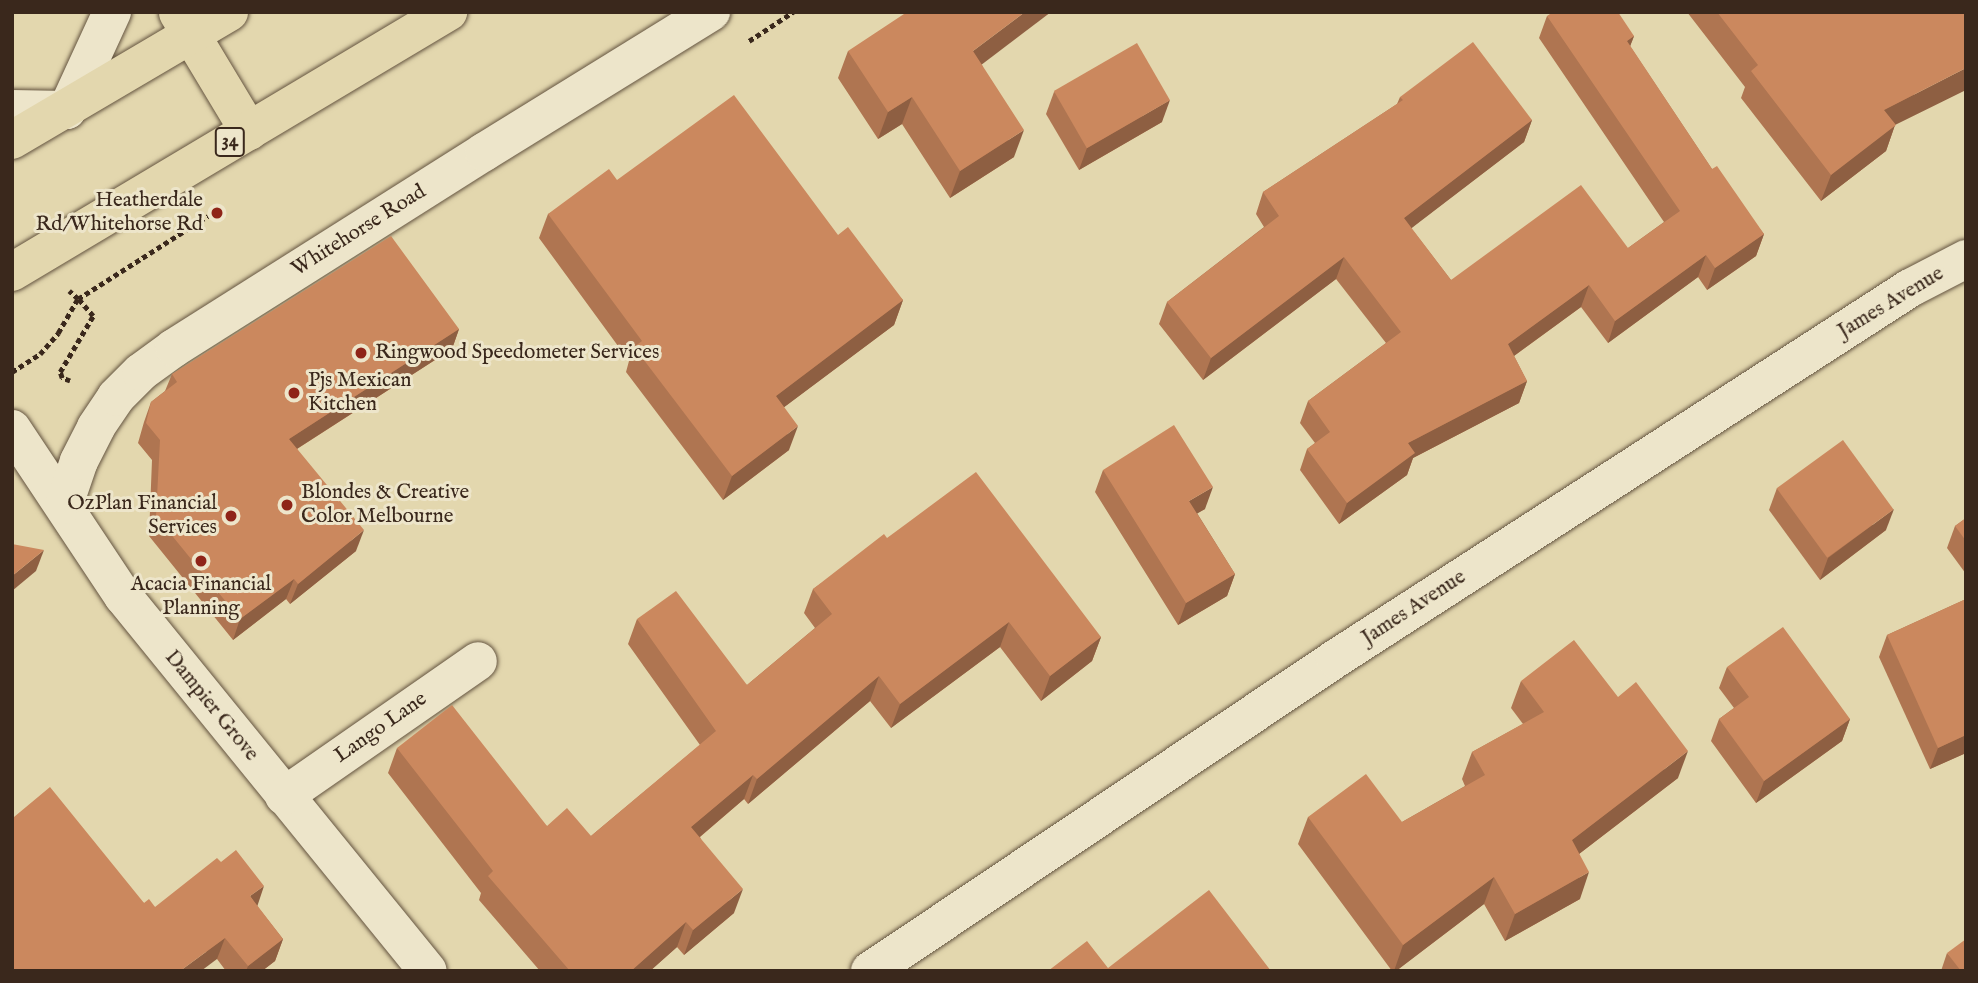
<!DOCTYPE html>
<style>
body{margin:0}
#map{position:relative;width:1978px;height:983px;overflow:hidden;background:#e3d7ae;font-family:"IM FELL English",serif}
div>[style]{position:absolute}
.path>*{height:4.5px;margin-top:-2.25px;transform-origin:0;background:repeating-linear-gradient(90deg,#3a281c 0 5px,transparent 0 8.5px)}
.roads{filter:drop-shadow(0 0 2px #645440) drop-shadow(0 0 2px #645440)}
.street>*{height:38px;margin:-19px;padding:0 19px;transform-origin:19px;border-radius:19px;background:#ede5ca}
.secondary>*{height:38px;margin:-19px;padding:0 19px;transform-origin:19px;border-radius:19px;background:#ede5ca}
.highway>*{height:38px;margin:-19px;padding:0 19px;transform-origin:19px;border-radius:19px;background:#e3d7ae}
.wall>*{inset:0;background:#af7551}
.shaded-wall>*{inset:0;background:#8e5f42}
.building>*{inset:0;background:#cb885e;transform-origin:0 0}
.dots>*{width:19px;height:19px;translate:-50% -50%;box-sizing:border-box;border:4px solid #ede5ca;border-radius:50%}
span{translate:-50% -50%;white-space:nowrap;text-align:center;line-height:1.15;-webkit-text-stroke:6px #ede5ca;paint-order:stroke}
.shield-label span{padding:2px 5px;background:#ede5ca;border:2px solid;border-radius:5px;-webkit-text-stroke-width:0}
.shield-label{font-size:19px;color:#3a281c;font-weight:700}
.poi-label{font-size:21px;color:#3a281c}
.right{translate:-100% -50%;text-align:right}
.left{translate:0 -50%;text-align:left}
.street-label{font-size:21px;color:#3a281c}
.frame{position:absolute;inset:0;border:14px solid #3a281c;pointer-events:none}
</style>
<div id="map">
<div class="path">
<i style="left:749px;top:41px;width:53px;rotate:-33.4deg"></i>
<i style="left:12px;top:372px;width:33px;rotate:-33deg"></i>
<i style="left:40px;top:354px;width:28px;rotate:-49deg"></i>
<i style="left:58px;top:333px;width:39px;rotate:-60deg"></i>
<i style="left:78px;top:299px;width:12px;rotate:-138deg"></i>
<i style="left:70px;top:381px;width:9px;rotate:-159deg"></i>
<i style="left:62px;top:378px;width:6px;rotate:-108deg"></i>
<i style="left:60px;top:372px;width:65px;rotate:-59.5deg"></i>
<i style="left:93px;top:316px;width:23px;rotate:-131deg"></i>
<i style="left:78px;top:299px;width:154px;rotate:-32.6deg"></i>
</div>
<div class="roads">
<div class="street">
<i style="left:67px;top:110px;width:108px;rotate:-65.3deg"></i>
<i style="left:12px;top:429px;width:201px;rotate:56.4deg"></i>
<i style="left:123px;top:596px;width:483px;rotate:50.9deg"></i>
<i style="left:64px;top:505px;width:46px;rotate:-71.2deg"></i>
<i style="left:79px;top:461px;width:38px;rotate:-63deg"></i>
<i style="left:96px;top:427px;width:36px;rotate:-56deg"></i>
<i style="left:116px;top:397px;width:35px;rotate:-45deg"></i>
<i style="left:141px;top:372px;width:41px;rotate:-36deg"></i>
<i style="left:174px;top:348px;width:367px;rotate:-32.3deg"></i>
<i style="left:484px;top:152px;width:267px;rotate:-31.7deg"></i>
<i style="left:284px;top:796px;width:236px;rotate:-34.8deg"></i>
<i style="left:870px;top:971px;width:560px;rotate:-33.86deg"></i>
<i style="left:1335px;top:659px;width:684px;rotate:-32.83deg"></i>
<i style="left:1910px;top:288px;width:63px;rotate:-27.4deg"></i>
</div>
<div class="secondary">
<i style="left:12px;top:109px;width:55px;rotate:1deg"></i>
</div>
<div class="highway">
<i style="left:178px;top:13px;width:138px;rotate:59deg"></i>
<i style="left:12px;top:140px;width:252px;rotate:-30.5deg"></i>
<i style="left:12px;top:272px;width:508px;rotate:-30.81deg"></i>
</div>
</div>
<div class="wall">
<i style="clip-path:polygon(1687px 12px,1966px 12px,1895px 125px,1886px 151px,1821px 201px,1741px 98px,1745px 87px)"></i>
<i style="clip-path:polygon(1547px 16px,1634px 36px,1630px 46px,1712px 169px,1764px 234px,1756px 256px,1707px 290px,1698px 277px,1608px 343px,1581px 307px,1514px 356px,1527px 381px,1519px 403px,1413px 458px,1407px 475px,1339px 524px,1300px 470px,1307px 449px,1315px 443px,1300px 423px,1308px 401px,1386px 343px,1336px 279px,1203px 380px,1159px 324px,1167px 302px,1264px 227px,1256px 214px,1263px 192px,1397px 104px,1400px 97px,1532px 120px,1524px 142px,1411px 228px,1451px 280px,1628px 248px,1664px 222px,1539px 38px)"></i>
<i style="clip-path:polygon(848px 51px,982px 65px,1014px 157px,950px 198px,902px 124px,878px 139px,838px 78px)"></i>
<i style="clip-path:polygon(1054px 92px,1162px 122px,1079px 170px,1046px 114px)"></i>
<i style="clip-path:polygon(617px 180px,838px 235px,903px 300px,894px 325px,784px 407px,789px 450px,723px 500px,626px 372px,629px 361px,539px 238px,548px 214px)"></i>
<i style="clip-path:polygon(459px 329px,452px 349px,297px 449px,356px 551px,290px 604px,286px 599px,233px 640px,149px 536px,152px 460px,138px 443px,144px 422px,151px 402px,165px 391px,172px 374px)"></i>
<i style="clip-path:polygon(1103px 470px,1205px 509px,1197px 513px,1235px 574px,1227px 596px,1178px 625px,1095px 492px)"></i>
<i style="clip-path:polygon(1777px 488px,1886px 530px,1820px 580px,1769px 510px)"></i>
<i style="clip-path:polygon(1966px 518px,1966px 574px,1947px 548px,1955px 526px)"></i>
<i style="clip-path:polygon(887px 538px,1101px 637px,1092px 661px,1041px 701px,1000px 647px,891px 728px,870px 701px,748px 804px,744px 799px,700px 837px,734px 913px,684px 955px,677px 947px,650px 971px,540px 971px,479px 900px,481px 893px,388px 773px,397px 748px,547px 826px,591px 836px,700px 745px,628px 644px,637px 619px,747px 685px,815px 628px,804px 613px,813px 589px)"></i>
<i style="clip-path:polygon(1966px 599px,1966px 753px,1930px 769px,1879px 657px,1887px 635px)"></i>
<i style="clip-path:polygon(1727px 667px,1850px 719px,1842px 741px,1756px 803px,1711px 741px,1719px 719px,1734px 708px,1719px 688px)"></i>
<i style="clip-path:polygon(1521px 681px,1678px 778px,1579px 854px,1580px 899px,1505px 941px,1484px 904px,1396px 971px,1392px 971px,1298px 844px,1308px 817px,1402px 822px,1465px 786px,1462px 779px,1472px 752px,1523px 724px,1511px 708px)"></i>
<i style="clip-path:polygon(14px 817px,144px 903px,155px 907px,257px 906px,283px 939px,275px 961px,262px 971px,226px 971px,217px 959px)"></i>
<i style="clip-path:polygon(1947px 953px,1966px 971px,1941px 971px)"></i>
</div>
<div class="shaded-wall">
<i style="clip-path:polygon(1025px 12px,1051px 12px,964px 78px,973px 51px)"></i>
<i style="clip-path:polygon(1634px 36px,1626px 57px,1627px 41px)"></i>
<i style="clip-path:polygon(1966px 68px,1966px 90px,1895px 125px,1886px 151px,1821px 201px,1831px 175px,1884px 110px)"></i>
<i style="clip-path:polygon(912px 97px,902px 124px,878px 139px,888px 112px)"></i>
<i style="clip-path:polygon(1170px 100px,1162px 122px,1079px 170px,1087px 148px)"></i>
<i style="clip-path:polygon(1532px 120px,1524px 142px,1396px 240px,1404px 218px)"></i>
<i style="clip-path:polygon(1024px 130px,1014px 157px,950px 198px,960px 171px)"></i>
<i style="clip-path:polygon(1764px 234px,1756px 256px,1707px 290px,1715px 268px)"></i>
<i style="clip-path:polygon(1706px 255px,1698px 277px,1608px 343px,1615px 321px)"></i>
<i style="clip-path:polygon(1344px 257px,1336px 279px,1203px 380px,1211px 358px)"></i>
<i style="clip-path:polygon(1589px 285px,1581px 307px,1500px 366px,1508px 344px)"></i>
<i style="clip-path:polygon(903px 300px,894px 325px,767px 420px,776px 396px)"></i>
<i style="clip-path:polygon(459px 329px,452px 349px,281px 459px,289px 439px)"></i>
<i style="clip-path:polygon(1527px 381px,1519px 403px,1413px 458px,1407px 475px,1339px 524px,1347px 503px,1408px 443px)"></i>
<i style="clip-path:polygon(798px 426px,789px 450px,723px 500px,732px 476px)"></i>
<i style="clip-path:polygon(1213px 487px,1205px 509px,1181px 523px,1189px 501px)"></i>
<i style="clip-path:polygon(1894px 509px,1886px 530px,1820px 580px,1828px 558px)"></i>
<i style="clip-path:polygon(364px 530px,356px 551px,290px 604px,298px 584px)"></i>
<i style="clip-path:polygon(44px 550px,36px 571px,12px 591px,12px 576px)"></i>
<i style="clip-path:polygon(1235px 574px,1227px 596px,1178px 625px,1186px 603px)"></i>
<i style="clip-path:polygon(294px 579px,286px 599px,233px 640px,240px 619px)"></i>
<i style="clip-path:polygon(1009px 622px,1000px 647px,891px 728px,900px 704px)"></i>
<i style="clip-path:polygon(1101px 637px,1092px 661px,1041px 701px,1050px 676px)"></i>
<i style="clip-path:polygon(879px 676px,870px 701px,748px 804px,757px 779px)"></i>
<i style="clip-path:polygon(1850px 719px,1842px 741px,1756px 803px,1764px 781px)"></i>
<i style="clip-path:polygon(1966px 735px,1966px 753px,1930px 769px,1938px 748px)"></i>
<i style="clip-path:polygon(1688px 751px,1678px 778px,1562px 867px,1572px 840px)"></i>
<i style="clip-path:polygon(753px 775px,744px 799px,682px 852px,691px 827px)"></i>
<i style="clip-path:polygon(1589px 872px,1580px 899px,1505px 941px,1515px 914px)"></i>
<i style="clip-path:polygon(1494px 877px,1484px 904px,1396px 971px,1394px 971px,1403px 945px)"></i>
<i style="clip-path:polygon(264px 886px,257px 907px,250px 896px)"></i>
<i style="clip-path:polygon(743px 889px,734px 913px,684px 955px,693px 930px)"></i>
<i style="clip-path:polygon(686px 922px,677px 947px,650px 971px,631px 971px)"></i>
<i style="clip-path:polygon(225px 938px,217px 959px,201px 971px,180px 971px)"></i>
<i style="clip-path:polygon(283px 939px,275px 961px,262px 971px,246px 971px,248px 966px)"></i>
</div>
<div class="building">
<i style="clip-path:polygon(907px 12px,1025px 12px,973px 51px,1024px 130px,960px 171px,912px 97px,888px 112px,848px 51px)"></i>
<i style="clip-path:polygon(1553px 12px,1618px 12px,1634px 36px,1627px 41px,1712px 169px,1717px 166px,1764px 234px,1715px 268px,1706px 255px,1615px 321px,1589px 285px,1508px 344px,1527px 381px,1408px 443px,1415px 453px,1347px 503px,1307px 449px,1330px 432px,1308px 401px,1401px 332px,1344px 257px,1211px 358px,1167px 302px,1279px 216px,1263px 192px,1403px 100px,1400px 97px,1473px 42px,1532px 120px,1404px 218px,1451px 280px,1581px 185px,1628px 248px,1680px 211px,1547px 16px)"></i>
<i style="clip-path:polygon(1717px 12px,1966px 12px,1966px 68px,1884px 110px,1896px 125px,1831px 175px,1751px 71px,1758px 65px)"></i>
<i style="left:1137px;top:43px;width:66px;height:96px;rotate:60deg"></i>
<i style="clip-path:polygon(734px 95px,838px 235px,848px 227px,903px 300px,776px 396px,798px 426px,732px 476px,634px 347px,642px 341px,548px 214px,609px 169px,617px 180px)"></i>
<i style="clip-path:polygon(391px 236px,459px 329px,289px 439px,364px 530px,298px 584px,294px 579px,240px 619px,156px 516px,160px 440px,146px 423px,151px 402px,177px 382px,172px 374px)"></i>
<i style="clip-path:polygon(1174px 425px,1213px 487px,1189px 501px,1235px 574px,1186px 603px,1103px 470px)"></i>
<i style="left:1843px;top:440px;width:86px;height:82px;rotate:54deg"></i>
<i style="clip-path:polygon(976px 472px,1101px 637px,1050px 676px,1009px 622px,900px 704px,879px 676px,757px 779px,753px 775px,691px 827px,743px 889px,693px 930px,686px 922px,631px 971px,570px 971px,488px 876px,493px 871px,397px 748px,452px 705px,547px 826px,567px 808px,591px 836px,716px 731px,637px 619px,676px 591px,747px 685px,832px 614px,813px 589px,884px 534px,887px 538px)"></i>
<i style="clip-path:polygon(1966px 518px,1966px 541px,1955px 526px)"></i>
<i style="clip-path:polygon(12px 544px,44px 550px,12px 576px)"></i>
<i style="clip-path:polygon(1966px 599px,1966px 735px,1938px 748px,1887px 635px)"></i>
<i style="clip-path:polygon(1783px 627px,1850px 719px,1764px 781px,1719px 719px,1749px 697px,1727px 667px)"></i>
<i style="clip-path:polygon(1574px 640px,1618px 697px,1636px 682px,1688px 751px,1572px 840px,1589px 872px,1515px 914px,1494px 877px,1403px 945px,1308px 817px,1366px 774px,1402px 822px,1485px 775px,1472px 752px,1544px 712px,1521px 681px)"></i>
<i style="clip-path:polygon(50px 787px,144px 903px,149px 899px,155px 907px,217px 858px,221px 862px,236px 850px,264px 886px,250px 896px,283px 939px,248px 966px,225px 938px,180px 971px,12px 971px,12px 815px,14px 817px)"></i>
<i style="clip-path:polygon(1209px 890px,1271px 971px,1048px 971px,1087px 941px,1108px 968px)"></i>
<i style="clip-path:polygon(1966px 939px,1966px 971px,1961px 971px,1947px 953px)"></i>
</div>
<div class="dots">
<i style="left:217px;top:213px;background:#8f2418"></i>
<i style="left:361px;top:353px;background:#8f2418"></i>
<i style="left:294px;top:393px;background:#8f2418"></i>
<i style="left:287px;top:505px;background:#8f2418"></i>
<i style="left:231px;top:516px;background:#8f2418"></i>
<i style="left:201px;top:561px;background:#8f2418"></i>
</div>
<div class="shield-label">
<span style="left:230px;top:142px">34</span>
</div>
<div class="poi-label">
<span class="right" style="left:203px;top:213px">Heatherdale<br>Rd/Whitehorse Rd</span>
<span class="left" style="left:375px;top:353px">Ringwood Speedometer Services</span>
<span class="left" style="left:308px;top:393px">Pjs Mexican<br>Kitchen</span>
<span class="left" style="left:301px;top:505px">Blondes &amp; Creative<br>Color Melbourne</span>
<span class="right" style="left:217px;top:516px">OzPlan Financial<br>Services</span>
<span style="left:201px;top:597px">Acacia Financial<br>Planning</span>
</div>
<div class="street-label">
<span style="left:359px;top:231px;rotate:-32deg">Whitehorse Road</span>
<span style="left:1891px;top:303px;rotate:-31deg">James Avenue</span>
<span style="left:1414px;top:608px;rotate:-33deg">James Avenue</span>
<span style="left:211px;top:706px;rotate:51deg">Dampier Grove</span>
<span style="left:381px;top:728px;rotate:-35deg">Lango Lane</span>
</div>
<div class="frame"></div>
</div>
